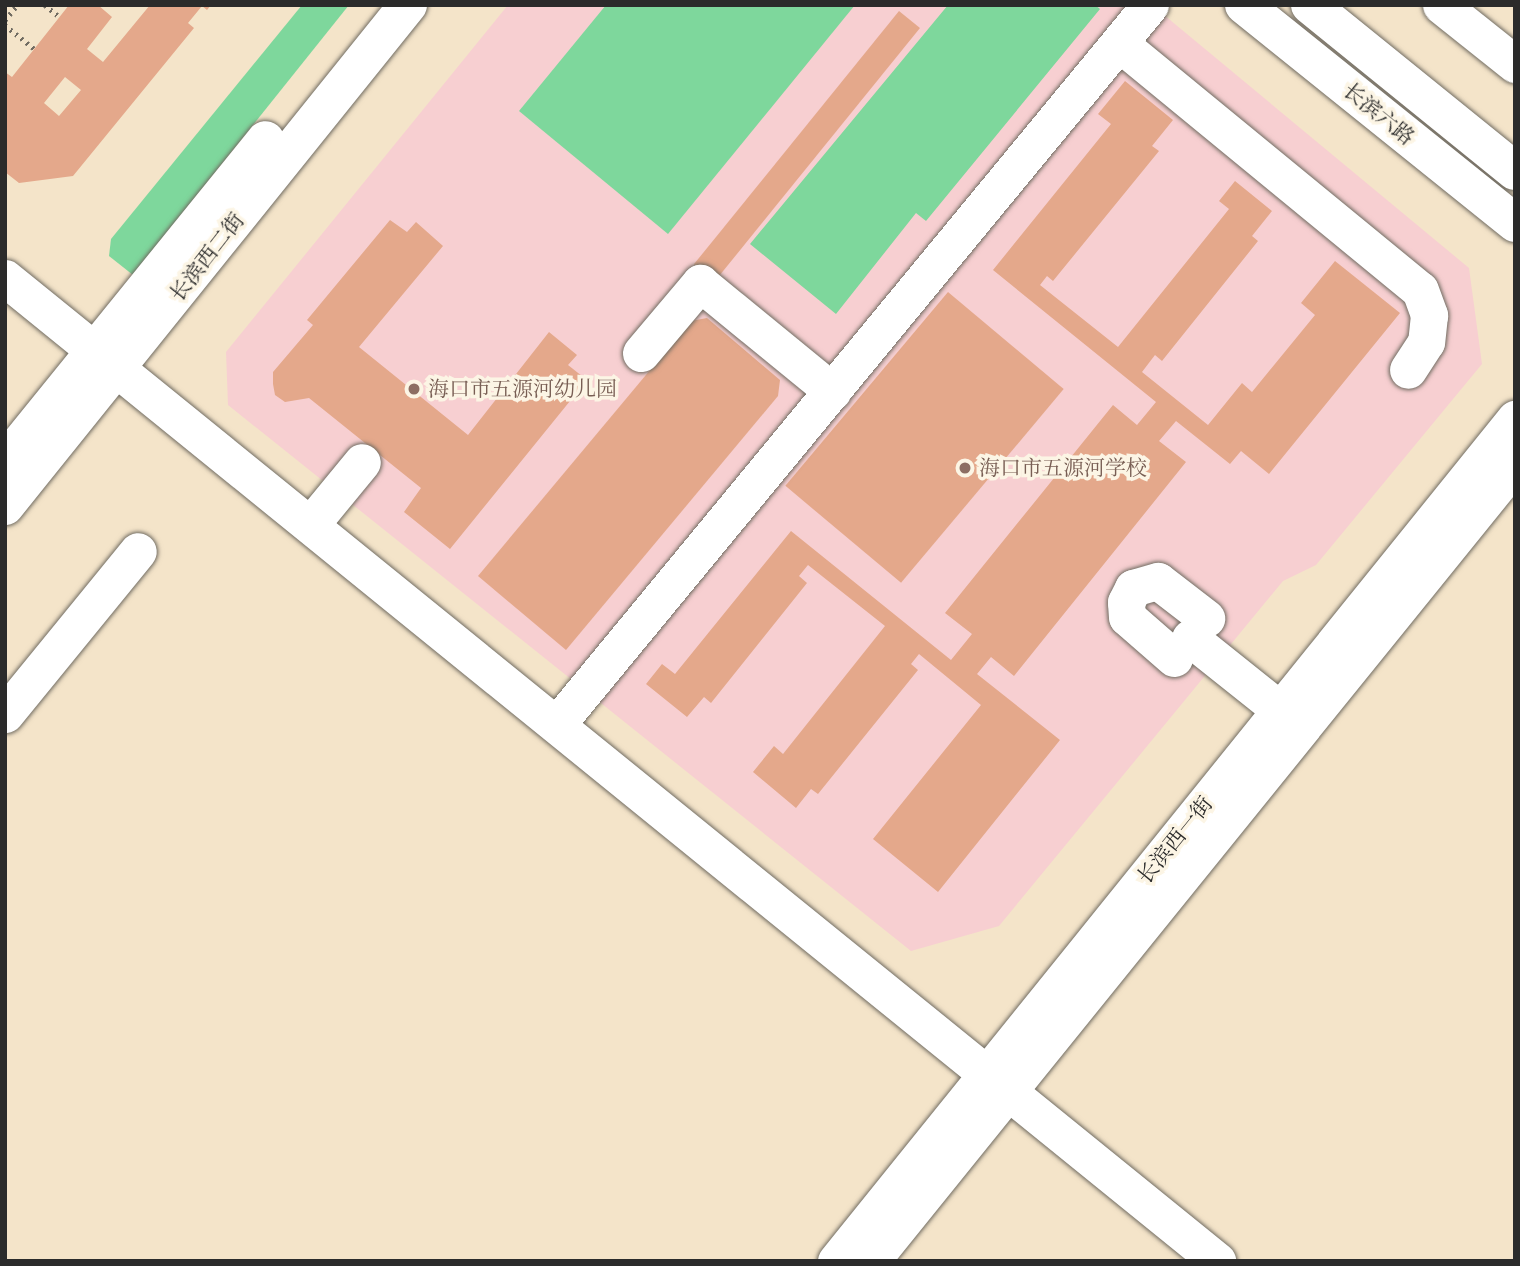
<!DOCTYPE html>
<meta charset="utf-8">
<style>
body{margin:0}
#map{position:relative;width:1520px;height:1266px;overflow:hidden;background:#f4e4c9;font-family:"Libre Caslon Text","Noto Serif SC",serif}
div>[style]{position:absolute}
.built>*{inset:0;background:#f7cfd1}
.green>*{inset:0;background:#7ed79c}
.building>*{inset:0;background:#e4a88b;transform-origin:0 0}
.path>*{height:4.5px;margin-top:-2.25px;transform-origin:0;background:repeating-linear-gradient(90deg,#716c62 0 2px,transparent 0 7px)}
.roads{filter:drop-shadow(0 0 2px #716c62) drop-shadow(0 0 2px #716c62)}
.minor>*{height:37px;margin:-18.5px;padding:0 18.5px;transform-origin:18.5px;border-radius:18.5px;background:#fff}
.major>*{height:38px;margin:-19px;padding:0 19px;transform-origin:19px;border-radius:19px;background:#fff}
.dots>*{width:19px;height:19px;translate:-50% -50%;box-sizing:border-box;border:4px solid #fcf5e5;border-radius:50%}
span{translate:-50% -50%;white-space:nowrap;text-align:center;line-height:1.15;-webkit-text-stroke:7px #fcf5e5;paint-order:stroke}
.street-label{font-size:21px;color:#2b2b2b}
.education-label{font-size:21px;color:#785e54}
.left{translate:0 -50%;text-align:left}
.frame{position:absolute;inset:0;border:7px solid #2b2b2b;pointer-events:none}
</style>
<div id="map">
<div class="built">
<i style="clip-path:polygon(508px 5px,1152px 5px,1469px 268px,1482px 364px,1316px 565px,1283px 581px,999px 926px,911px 951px,228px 405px,226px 352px)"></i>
</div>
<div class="green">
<i style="clip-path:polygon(302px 5px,349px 5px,133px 275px,109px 256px,111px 239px)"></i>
<i style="clip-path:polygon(606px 5px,855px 5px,668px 234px,519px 111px)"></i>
<i style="clip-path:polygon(948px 5px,1095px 5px,1100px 9px,926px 221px,916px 213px,836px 314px,750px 244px)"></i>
</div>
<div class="building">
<i style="clip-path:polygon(evenodd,69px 5px,98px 5px,112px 17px,87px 49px,103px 62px,150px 5px,211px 5px,207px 10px,202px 6px,188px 23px,194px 28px,73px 176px,19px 183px,5px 172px,5px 72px,12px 77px,69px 5px,65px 77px,81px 90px,59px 116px,44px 103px,65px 77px)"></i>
<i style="left:899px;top:11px;width:27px;height:326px;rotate:39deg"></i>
<i style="clip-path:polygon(1125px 81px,1173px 120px,1152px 146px,1159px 151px,1053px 281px,1047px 276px,1040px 285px,1118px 347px,1229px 209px,1219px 201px,1235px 181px,1272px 211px,1252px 236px,1258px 241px,1162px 361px,1155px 355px,1142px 372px,1208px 425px,1242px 383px,1252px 392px,1315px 315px,1301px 303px,1335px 261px,1400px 313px,1269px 474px,1241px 451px,1230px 464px,1176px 421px,1159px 441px,1186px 462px,1014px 676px,991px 657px,977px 674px,1060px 740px,938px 892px,873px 839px,981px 705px,919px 654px,911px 664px,918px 670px,818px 794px,811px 789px,796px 808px,753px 772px,774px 746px,783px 754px,885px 626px,808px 565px,799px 576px,807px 583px,711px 703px,704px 697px,687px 717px,646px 684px,662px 664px,675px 674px,791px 531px,951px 660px,972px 634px,945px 613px,1113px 405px,1137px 425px,1156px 402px,993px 270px,1111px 124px,1098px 114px)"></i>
<i style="clip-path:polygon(390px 220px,407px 232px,416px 222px,443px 246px,359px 347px,468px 435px,549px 332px,577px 355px,568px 365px,587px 380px,450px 549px,404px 512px,421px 488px,309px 398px,285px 402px,275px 395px,273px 384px,273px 372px,313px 325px,307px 320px)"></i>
<i style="left:948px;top:292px;width:151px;height:253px;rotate:40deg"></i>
<i style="clip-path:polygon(707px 318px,780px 380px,778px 396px,566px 650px,478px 576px,691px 321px)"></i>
</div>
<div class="path">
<i style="left:45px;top:5px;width:19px;rotate:39deg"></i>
<i style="left:5px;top:20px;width:19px;rotate:-51deg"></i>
<i style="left:5px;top:25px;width:38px;rotate:39deg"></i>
</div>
<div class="roads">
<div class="minor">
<i style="left:1441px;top:5px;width:95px;rotate:38.6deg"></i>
<i style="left:1119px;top:43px;width:389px;rotate:39.4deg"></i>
<i style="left:1420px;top:290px;width:27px;rotate:70deg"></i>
<i style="left:1429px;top:315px;width:27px;rotate:96deg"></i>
<i style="left:1426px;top:342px;width:33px;rotate:123deg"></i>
<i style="left:5px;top:278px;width:1561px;rotate:39.04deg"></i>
<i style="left:641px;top:353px;width:92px;rotate:-49.9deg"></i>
<i style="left:700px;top:283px;width:171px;rotate:39.3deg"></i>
<i style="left:311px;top:524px;width:80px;rotate:-50.6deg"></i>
<i style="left:1190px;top:638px;width:114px;rotate:38.6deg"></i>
<i style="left:1174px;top:658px;width:62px;rotate:-138.9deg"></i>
<i style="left:1127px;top:617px;width:15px;rotate:-94deg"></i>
<i style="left:1126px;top:602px;width:16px;rotate:-63deg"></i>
<i style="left:1133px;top:588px;width:26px;rotate:-16deg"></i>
<i style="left:1158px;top:581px;width:61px;rotate:37.6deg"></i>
<i style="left:5px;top:714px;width:210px;rotate:-50.8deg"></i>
<i style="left:557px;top:724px;width:932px;rotate:-50.49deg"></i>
<i style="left:836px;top:1261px;width:1082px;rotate:-51.12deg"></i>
<i style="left:871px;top:1261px;width:1025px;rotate:-51.06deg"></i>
</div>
<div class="major">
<i style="left:1244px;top:5px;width:348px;rotate:38.8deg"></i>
<i style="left:1310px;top:5px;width:264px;rotate:39deg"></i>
<i style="left:5px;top:462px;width:414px;rotate:-51deg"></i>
<i style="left:5px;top:506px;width:643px;rotate:-51.19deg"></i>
</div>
</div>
<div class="dots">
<i style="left:414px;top:389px;background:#8d6e63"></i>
<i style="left:965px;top:468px;background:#8d6e63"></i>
</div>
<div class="street-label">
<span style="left:1379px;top:114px;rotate:39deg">长滨六路</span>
<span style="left:207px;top:257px;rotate:-52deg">长滨西二街</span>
<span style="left:1175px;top:840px;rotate:-51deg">长滨西一街</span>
</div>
<div class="education-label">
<span class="left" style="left:428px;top:389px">海口市五源河幼儿园</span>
<span class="left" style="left:979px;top:468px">海口市五源河学校</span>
</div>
<div class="frame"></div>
</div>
